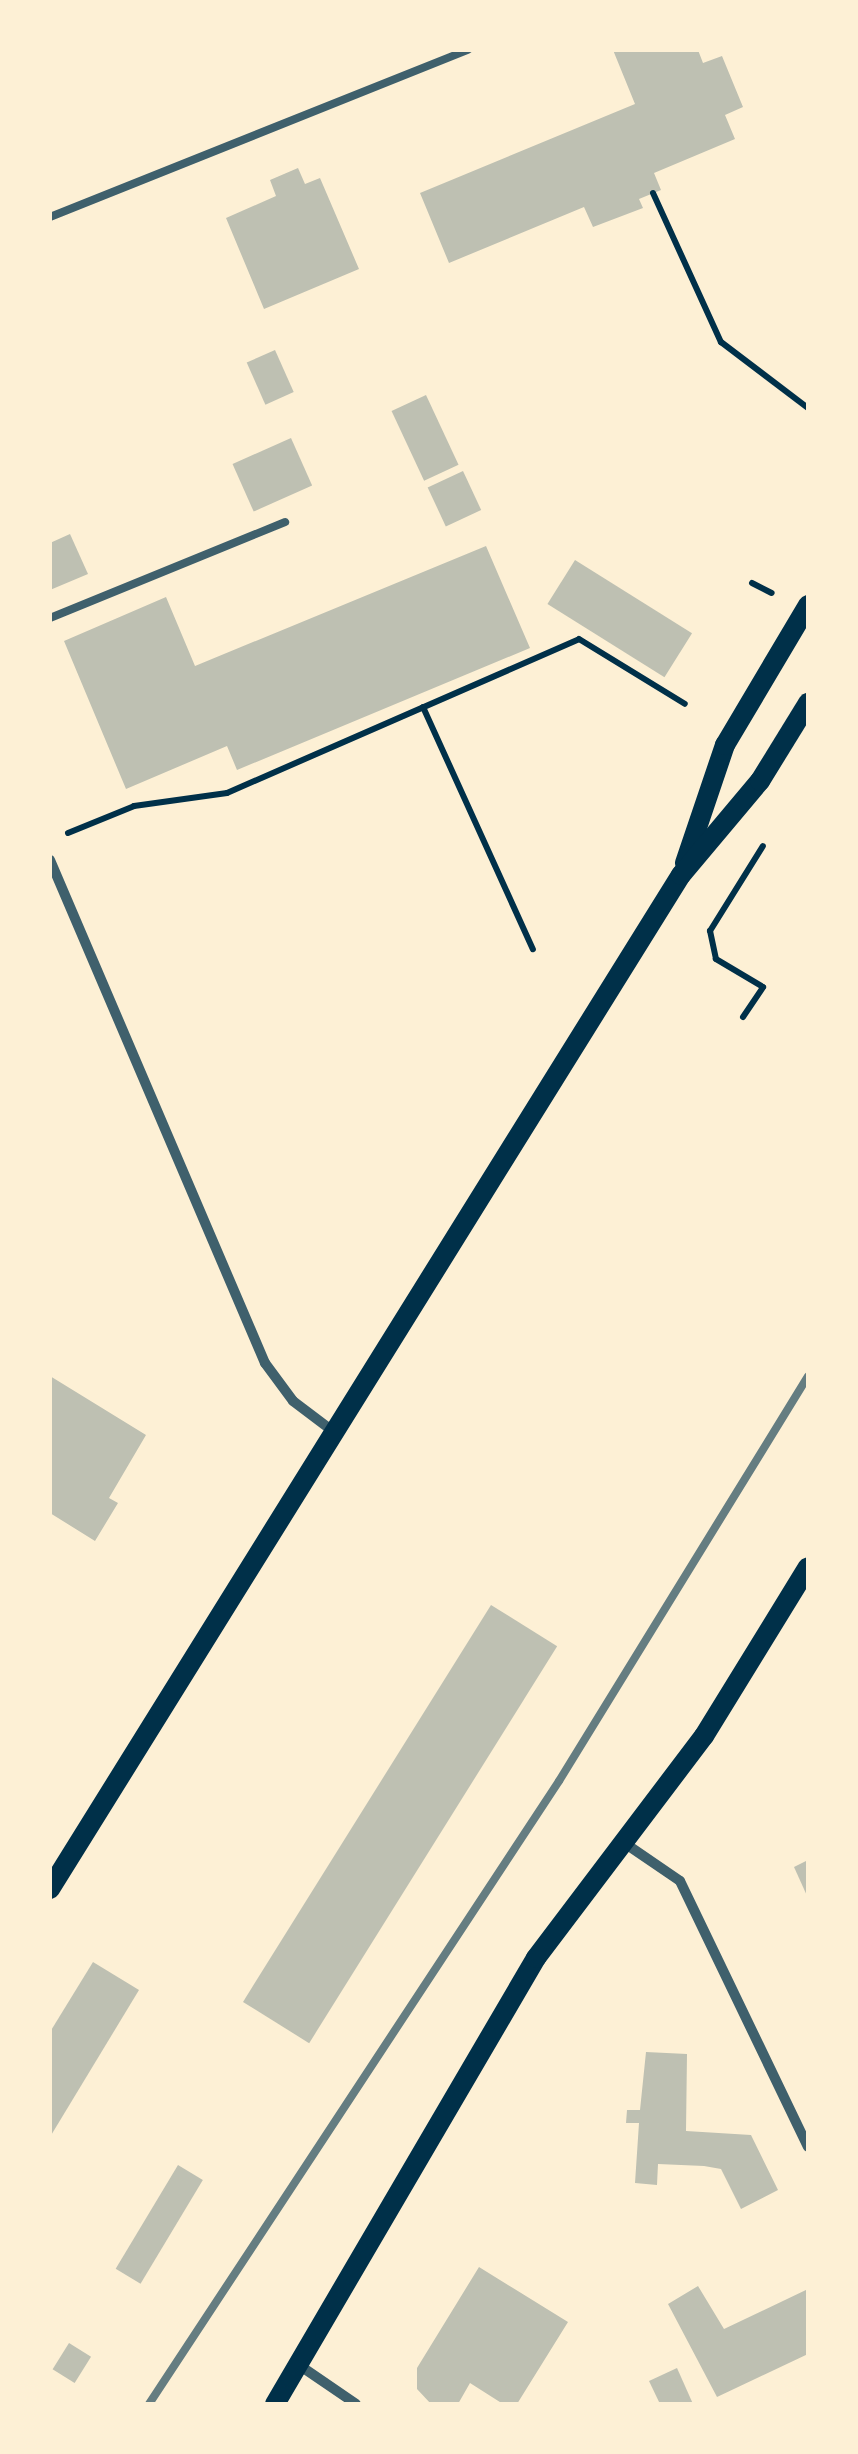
<!DOCTYPE html>
<style>
body{margin:0}
#map{position:relative;width:858px;height:2454px;overflow:hidden;background:#fdf0d5;font-family:"DejaVu Sans",sans-serif}
div>[style]{position:absolute}
.building>*{inset:0;background:#bec0b2;transform-origin:0 0}
.path>*{height:6px;margin:-3px;padding:0 3px;transform-origin:3px;border-radius:3px;background:#003049}
.service>*{height:8px;margin:-4px;padding:0 4px;transform-origin:4px;border-radius:4px;background:#3f606c}
.minor>*{height:10px;margin:-5px;padding:0 5px;transform-origin:5px;border-radius:5px;background:#3f606c}
.secondary>*{height:20px;margin:-10px;padding:0 10px;transform-origin:10px;border-radius:10px;background:#003049}
.rail>*{height:8px;margin:-4px;padding:0 4px;transform-origin:4px;border-radius:4px;background:#657d81}
span{translate:-50% -50%;white-space:nowrap;text-align:center;line-height:1.15;-webkit-text-stroke:9px #fdf0d5;paint-order:stroke}
.frame{position:absolute;inset:0;border:52px solid #fdf0d5;pointer-events:none}
</style>
<div id="map">
<div class="building">
<i style="clip-path:polygon(613px 50px,698px 50px,703px 63px,722px 56px,743px 107px,725px 115px,735px 139px,654px 173px,661px 190px,639px 199px,643px 208px,593px 227px,584px 207px,449px 263px,420px 193px,635px 104px)"></i>
<i style="clip-path:polygon(298px 168px,305px 184px,320px 178px,359px 269px,264px 309px,226px 218px,276px 196px,270px 180px)"></i>
<i style="left:275px;top:350px;width:46px;height:31px;rotate:66deg"></i>
<i style="left:426px;top:395px;width:77px;height:38px;rotate:65deg"></i>
<i style="left:291px;top:438px;width:52px;height:64px;rotate:66deg"></i>
<i style="left:463px;top:471px;width:43px;height:39px;rotate:65deg"></i>
<i style="clip-path:polygon(70px 534px,88px 574px,50px 590px,50px 543px)"></i>
<i style="clip-path:polygon(486px 546px,530px 648px,237px 770px,227px 746px,126px 789px,64px 641px,166px 597px,195px 666px)"></i>
<i style="left:575px;top:560px;width:138px;height:52px;rotate:32deg"></i>
<i style="clip-path:polygon(50px 1376px,146px 1435px,109px 1498px,118px 1503px,95px 1541px,50px 1513px)"></i>
<i style="left:491px;top:1605px;width:78px;height:468px;rotate:32deg"></i>
<i style="clip-path:polygon(808px 1860px,808px 1898px,794px 1867px)"></i>
<i style="clip-path:polygon(93px 1962px,139px 1990px,50px 2137px,50px 2032px)"></i>
<i style="clip-path:polygon(646px 2052px,687px 2054px,686px 2131px,751px 2135px,778px 2190px,741px 2209px,721px 2169px,704px 2166px,658px 2164px,657px 2185px,635px 2183px,639px 2123px,626px 2123px,627px 2110px,640px 2110px)"></i>
<i style="left:178px;top:2165px;width:29px;height:121px;rotate:31deg"></i>
<i style="clip-path:polygon(479px 2267px,568px 2322px,517px 2404px,503px 2404px,470px 2383px,458px 2404px,431px 2404px,417px 2389px,417px 2368px)"></i>
<i style="clip-path:polygon(698px 2286px,724px 2329px,808px 2289px,808px 2354px,717px 2397px,668px 2304px)"></i>
<i style="left:69px;top:2343px;width:26px;height:31px;rotate:32deg"></i>
<i style="clip-path:polygon(677px 2368px,693px 2404px,660px 2404px,649px 2381px)"></i>
</div>
<div class="path">
<i style="left:653px;top:193px;width:164px;rotate:65.5deg"></i>
<i style="left:721px;top:342px;width:109px;rotate:37.2deg"></i>
<i style="left:752px;top:583px;width:22px;rotate:27deg"></i>
<i style="left:423px;top:707px;width:266px;rotate:65.6deg"></i>
<i style="left:68px;top:833px;width:71px;rotate:-22.2deg"></i>
<i style="left:134px;top:806px;width:94px;rotate:-8deg"></i>
<i style="left:227px;top:793px;width:384px;rotate:-23.6deg"></i>
<i style="left:579px;top:639px;width:124px;rotate:31.5deg"></i>
<i style="left:743px;top:1017px;width:36px;rotate:-56deg"></i>
<i style="left:763px;top:987px;width:55px;rotate:-149.2deg"></i>
<i style="left:716px;top:959px;width:29px;rotate:-102deg"></i>
<i style="left:710px;top:931px;width:100px;rotate:-58.1deg"></i>
</div>
<div class="service">
<i style="left:50px;top:217px;width:450px;rotate:-21.8deg"></i>
<i style="left:50px;top:618px;width:254px;rotate:-22.2deg"></i>
</div>
<div class="minor">
<i style="left:50px;top:860px;width:547px;rotate:66.86deg"></i>
<i style="left:265px;top:1363px;width:47px;rotate:53.6deg"></i>
<i style="left:293px;top:1401px;width:51px;rotate:37.1deg"></i>
<i style="left:623px;top:1842px;width:69px;rotate:34.4deg"></i>
<i style="left:680px;top:1881px;width:295px;rotate:64.3deg"></i>
<i style="left:299px;top:2365px;width:69px;rotate:34.4deg"></i>
</div>
<div class="secondary">
<i style="left:685px;top:863px;width:125px;rotate:-71.3deg"></i>
<i style="left:725px;top:745px;width:163px;rotate:-59.3deg"></i>
<i style="left:50px;top:1889px;width:1194px;rotate:-58.11deg"></i>
<i style="left:681px;top:875px;width:123px;rotate:-50deg"></i>
<i style="left:760px;top:781px;width:92px;rotate:-58.4deg"></i>
<i style="left:275px;top:2404px;width:517px;rotate:-59.66deg"></i>
<i style="left:536px;top:1958px;width:278px;rotate:-52.9deg"></i>
<i style="left:704px;top:1736px;width:198px;rotate:-58.4deg"></i>
</div>
<div class="rail">
<i style="left:149px;top:2404px;width:746px;rotate:-56.65deg"></i>
<i style="left:559px;top:1781px;width:475px;rotate:-58.4deg"></i>
</div>
<div class="frame"></div>
</div>
